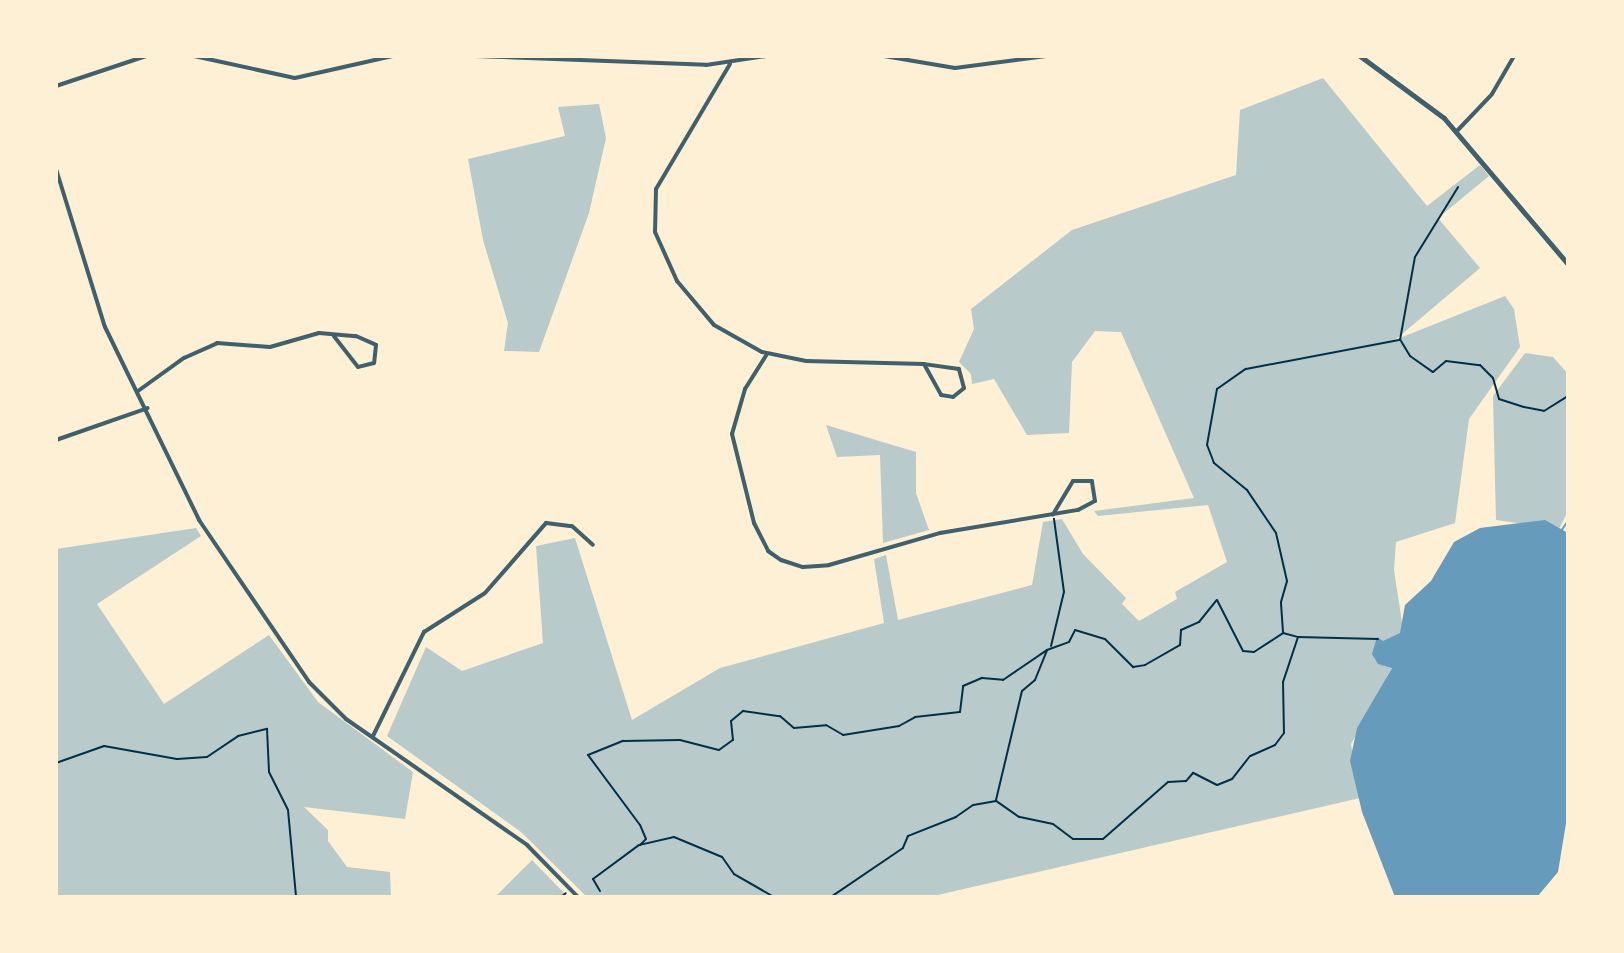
<!DOCTYPE html>
<style>
body{margin:0}
#map{position:relative;width:1624px;height:953px;overflow:hidden;background:#fdf0d5;font-family:"PT Sans",sans-serif}
div>[style]{position:absolute}
.green>*{inset:0;background:#b9caca}
.water>*{inset:0;background:#669bbc}
.stream>*{height:2px;margin:-1px;padding:0 1px;transform-origin:1px;border-radius:1px;background:#669bbc}
.path>*{height:2px;margin:-1px;padding:0 1px;transform-origin:1px;border-radius:1px;background:#003049}
.minor>*{height:4px;margin:-2px;padding:0 2px;transform-origin:2px;border-radius:2px;background:#3f606c}
.tertiary>*{height:5px;margin:-2.5px;padding:0 2.5px;transform-origin:2.5px;border-radius:2.5px;background:#3f606c}
span{translate:-50% -50%;white-space:nowrap;text-align:center;line-height:1.15;-webkit-text-stroke:6px #fdf0d5;paint-order:stroke}
.frame{position:absolute;inset:0;border:58px solid #fdf0d5;pointer-events:none}
</style>
<div id="map">
<div class="green">
<i style="clip-path:polygon(1323px 78px,1427px 206px,1480px 165px,1489px 176px,1438px 218px,1480px 268px,1395px 340px,1505px 296px,1514px 309px,1520px 347px,1469px 419px,1455px 523px,1396px 542px,1394px 570px,1403px 629px,1392px 667px,1351px 744px,1360px 798px,929px 897px,587px 897px,521px 832px,387px 736px,426px 647px,462px 671px,543px 643px,536px 546px,575px 538px,632px 720px,720px 668px,884px 623px,874px 559px,886px 555px,898px 620px,1032px 585px,1043px 522px,1062px 519px,1083px 554px,1126px 598px,1122px 604px,1139px 621px,1177px 599px,1175px 592px,1227px 562px,1208px 505px,1098px 516px,1094px 511px,1194px 498px,1121px 332px,1095px 331px,1072px 362px,1069px 433px,1027px 435px,994px 379px,972px 384px,971px 374px,959px 362px,974px 329px,971px 309px,1072px 230px,1236px 175px,1240px 110px)"></i>
<i style="clip-path:polygon(599px 104px,606px 138px,589px 213px,539px 352px,504px 351px,508px 323px,483px 240px,468px 159px,565px 136px,558px 107px)"></i>
<i style="clip-path:polygon(1525px 353px,1553px 357px,1568px 374px,1568px 511px,1559px 529px,1496px 520px,1493px 396px)"></i>
<i style="clip-path:polygon(826px 425px,916px 452px,916px 493px,929px 530px,883px 543px,880px 455px,837px 457px)"></i>
<i style="clip-path:polygon(196px 528px,201px 536px,97px 604px,164px 704px,269px 635px,318px 702px,413px 772px,405px 819px,304px 807px,328px 830px,328px 841px,347px 867px,390px 872px,391px 897px,56px 897px,56px 549px)"></i>
<i style="clip-path:polygon(532px 860px,568px 897px,495px 897px)"></i>
</div>
<div class="water">
<i style="clip-path:polygon(1545px 520px,1568px 533px,1568px 811px,1558px 872px,1537px 897px,1395px 897px,1362px 812px,1350px 761px,1357px 728px,1392px 668px,1378px 664px,1372px 654px,1377px 637px,1383px 641px,1400px 633px,1405px 605px,1431px 581px,1454px 542px,1480px 528px)"></i>
</div>
<div class="stream">
<i style="left:1561px;top:531px;width:12px;rotate:-55deg"></i>
</div>
<div class="path">
<i style="left:1401px;top:341px;width:17px;rotate:59deg"></i>
<i style="left:1410px;top:356px;width:28px;rotate:35deg"></i>
<i style="left:1433px;top:372px;width:17px;rotate:-40deg"></i>
<i style="left:1446px;top:361px;width:34px;rotate:7deg"></i>
<i style="left:1480px;top:365px;width:18px;rotate:45deg"></i>
<i style="left:1493px;top:378px;width:22px;rotate:74deg"></i>
<i style="left:1499px;top:399px;width:26px;rotate:18deg"></i>
<i style="left:1524px;top:407px;width:20px;rotate:11deg"></i>
<i style="left:1544px;top:411px;width:28px;rotate:-32deg"></i>
<i style="left:1283px;top:632px;width:30px;rotate:-94deg"></i>
<i style="left:1281px;top:602px;width:22px;rotate:-74deg"></i>
<i style="left:1287px;top:581px;width:49px;rotate:-102.9deg"></i>
<i style="left:1276px;top:533px;width:52px;rotate:-124deg"></i>
<i style="left:1247px;top:490px;width:43px;rotate:-140.7deg"></i>
<i style="left:1214px;top:463px;width:19px;rotate:-111deg"></i>
<i style="left:1207px;top:445px;width:57px;rotate:-79.9deg"></i>
<i style="left:1217px;top:389px;width:35px;rotate:-35deg"></i>
<i style="left:1246px;top:369px;width:157px;rotate:-10.7deg"></i>
<i style="left:1400px;top:340px;width:84px;rotate:-79.8deg"></i>
<i style="left:1415px;top:257px;width:82px;rotate:-58.4deg"></i>
<i style="left:1298px;top:637px;width:80px;rotate:1.4deg"></i>
<i style="left:1051px;top:646px;width:56px;rotate:-76.5deg"></i>
<i style="left:1064px;top:592px;width:74px;rotate:-97.8deg"></i>
<i style="left:56px;top:763px;width:51px;rotate:-19.5deg"></i>
<i style="left:104px;top:746px;width:74px;rotate:10.1deg"></i>
<i style="left:177px;top:759px;width:30px;rotate:-4deg"></i>
<i style="left:207px;top:757px;width:37px;rotate:-34deg"></i>
<i style="left:238px;top:736px;width:30px;rotate:-14deg"></i>
<i style="left:267px;top:729px;width:43px;rotate:87.3deg"></i>
<i style="left:269px;top:772px;width:42px;rotate:63.4deg"></i>
<i style="left:288px;top:810px;width:87px;rotate:84.7deg"></i>
<i style="left:996px;top:800px;width:112px;rotate:-76.6deg"></i>
<i style="left:1022px;top:691px;width:17px;rotate:-40deg"></i>
<i style="left:1035px;top:680px;width:32px;rotate:-68deg"></i>
<i style="left:600px;top:891px;width:14px;rotate:-120deg"></i>
<i style="left:593px;top:879px;width:57px;rotate:-36.5deg"></i>
<i style="left:561px;top:897px;width:6px;rotate:-39deg"></i>
<i style="left:774px;top:897px;width:46px;rotate:-150.1deg"></i>
<i style="left:734px;top:874px;width:21px;rotate:-125deg"></i>
<i style="left:722px;top:857px;width:52px;rotate:-157.4deg"></i>
<i style="left:674px;top:837px;width:35px;rotate:167deg"></i>
<i style="left:640px;top:845px;width:8px;rotate:-45deg"></i>
<i style="left:646px;top:839px;width:15px;rotate:-113deg"></i>
<i style="left:640px;top:825px;width:87px;rotate:-126.6deg"></i>
<i style="left:588px;top:755px;width:38px;rotate:-22deg"></i>
<i style="left:623px;top:741px;width:57px;rotate:-1deg"></i>
<i style="left:680px;top:740px;width:40px;rotate:14.4deg"></i>
<i style="left:719px;top:750px;width:17px;rotate:-36deg"></i>
<i style="left:733px;top:740px;width:19px;rotate:-96deg"></i>
<i style="left:731px;top:721px;width:16px;rotate:-40deg"></i>
<i style="left:743px;top:711px;width:37px;rotate:8deg"></i>
<i style="left:780px;top:716px;width:18px;rotate:41deg"></i>
<i style="left:794px;top:728px;width:32px;rotate:-5deg"></i>
<i style="left:826px;top:725px;width:20px;rotate:30deg"></i>
<i style="left:843px;top:735px;width:57px;rotate:-9.1deg"></i>
<i style="left:899px;top:726px;width:18px;rotate:-29deg"></i>
<i style="left:915px;top:717px;width:45px;rotate:-6.3deg"></i>
<i style="left:960px;top:712px;width:26px;rotate:-83deg"></i>
<i style="left:963px;top:686px;width:21px;rotate:-23deg"></i>
<i style="left:982px;top:678px;width:21px;rotate:5deg"></i>
<i style="left:1003px;top:680px;width:53px;rotate:-34.3deg"></i>
<i style="left:1047px;top:650px;width:23px;rotate:-20deg"></i>
<i style="left:1069px;top:642px;width:13px;rotate:-63deg"></i>
<i style="left:1075px;top:630px;width:31px;rotate:17deg"></i>
<i style="left:1105px;top:639px;width:40px;rotate:45deg"></i>
<i style="left:1133px;top:667px;width:12px;rotate:-9deg"></i>
<i style="left:1145px;top:665px;width:40px;rotate:-29.7deg"></i>
<i style="left:1180px;top:645px;width:15px;rotate:-86deg"></i>
<i style="left:1181px;top:630px;width:20px;rotate:-24deg"></i>
<i style="left:1199px;top:622px;width:28px;rotate:-51deg"></i>
<i style="left:1217px;top:600px;width:57px;rotate:63deg"></i>
<i style="left:1243px;top:651px;width:11px;rotate:5deg"></i>
<i style="left:1254px;top:652px;width:35px;rotate:-33deg"></i>
<i style="left:1283px;top:633px;width:16px;rotate:15deg"></i>
<i style="left:1298px;top:637px;width:47px;rotate:108.4deg"></i>
<i style="left:1283px;top:682px;width:51px;rotate:88.9deg"></i>
<i style="left:1284px;top:733px;width:15px;rotate:127deg"></i>
<i style="left:1275px;top:745px;width:27px;rotate:156deg"></i>
<i style="left:1250px;top:756px;width:29px;rotate:128deg"></i>
<i style="left:1232px;top:779px;width:16px;rotate:158deg"></i>
<i style="left:1217px;top:785px;width:27px;rotate:-153deg"></i>
<i style="left:1193px;top:773px;width:11px;rotate:131deg"></i>
<i style="left:1186px;top:781px;width:18px;rotate:177deg"></i>
<i style="left:1168px;top:782px;width:86px;rotate:138.8deg"></i>
<i style="left:1103px;top:839px;width:30px;rotate:180deg"></i>
<i style="left:1073px;top:839px;width:25px;rotate:-143deg"></i>
<i style="left:1053px;top:824px;width:35px;rotate:-168deg"></i>
<i style="left:1019px;top:817px;width:28px;rotate:-145deg"></i>
<i style="left:996px;top:801px;width:23px;rotate:170deg"></i>
<i style="left:973px;top:805px;width:21px;rotate:145deg"></i>
<i style="left:956px;top:817px;width:52px;rotate:158.4deg"></i>
<i style="left:908px;top:836px;width:13px;rotate:113deg"></i>
<i style="left:903px;top:848px;width:87px;rotate:145.8deg"></i>
</div>
<div class="minor">
<i style="left:194px;top:56px;width:103px;rotate:12.3deg"></i>
<i style="left:295px;top:78px;width:100px;rotate:-12.7deg"></i>
<i style="left:475px;top:56px;width:231px;rotate:2.2deg"></i>
<i style="left:706px;top:65px;width:61px;rotate:-8.5deg"></i>
<i style="left:884px;top:56px;width:72px;rotate:9.6deg"></i>
<i style="left:955px;top:68px;width:92px;rotate:-7.5deg"></i>
<i style="left:730px;top:64px;width:145px;rotate:120.6deg"></i>
<i style="left:656px;top:189px;width:43px;rotate:91.3deg"></i>
<i style="left:655px;top:232px;width:54px;rotate:65.8deg"></i>
<i style="left:677px;top:281px;width:57px;rotate:49.9deg"></i>
<i style="left:714px;top:325px;width:55px;rotate:29.4deg"></i>
<i style="left:762px;top:352px;width:45px;rotate:11.6deg"></i>
<i style="left:806px;top:361px;width:118px;rotate:1.5deg"></i>
<i style="left:924px;top:364px;width:35px;rotate:61deg"></i>
<i style="left:941px;top:395px;width:12px;rotate:9deg"></i>
<i style="left:953px;top:397px;width:14px;rotate:-39deg"></i>
<i style="left:964px;top:388px;width:20px;rotate:-105deg"></i>
<i style="left:959px;top:369px;width:35px;rotate:-172deg"></i>
<i style="left:56px;top:86px;width:95px;rotate:-18.4deg"></i>
<i style="left:1456px;top:132px;width:52px;rotate:-46.5deg"></i>
<i style="left:1492px;top:94px;width:44px;rotate:-59.9deg"></i>
<i style="left:56px;top:169px;width:165px;rotate:72.8deg"></i>
<i style="left:105px;top:327px;width:215px;rotate:64deg"></i>
<i style="left:199px;top:520px;width:196px;rotate:55.8deg"></i>
<i style="left:309px;top:682px;width:52px;rotate:45deg"></i>
<i style="left:346px;top:719px;width:221px;rotate:34.8deg"></i>
<i style="left:527px;top:845px;width:73px;rotate:45.6deg"></i>
<i style="left:767px;top:354px;width:41px;rotate:122.2deg"></i>
<i style="left:745px;top:389px;width:47px;rotate:106.1deg"></i>
<i style="left:732px;top:434px;width:92px;rotate:76.1deg"></i>
<i style="left:754px;top:523px;width:31px;rotate:63deg"></i>
<i style="left:768px;top:551px;width:16px;rotate:35deg"></i>
<i style="left:781px;top:560px;width:23px;rotate:18deg"></i>
<i style="left:803px;top:567px;width:26px;rotate:-4deg"></i>
<i style="left:829px;top:565px;width:116px;rotate:-16.1deg"></i>
<i style="left:940px;top:533px;width:140px;rotate:-9.5deg"></i>
<i style="left:1078px;top:510px;width:19px;rotate:-28deg"></i>
<i style="left:1095px;top:501px;width:20px;rotate:-99deg"></i>
<i style="left:1092px;top:481px;width:19px;rotate:180deg"></i>
<i style="left:1073px;top:481px;width:39px;rotate:121deg"></i>
<i style="left:138px;top:391px;width:57px;rotate:-35.7deg"></i>
<i style="left:184px;top:358px;width:36px;rotate:-24deg"></i>
<i style="left:217px;top:343px;width:53px;rotate:4.3deg"></i>
<i style="left:270px;top:347px;width:51px;rotate:-15.9deg"></i>
<i style="left:319px;top:333px;width:37px;rotate:5deg"></i>
<i style="left:356px;top:336px;width:22px;rotate:24deg"></i>
<i style="left:376px;top:345px;width:18px;rotate:96deg"></i>
<i style="left:374px;top:363px;width:16px;rotate:166deg"></i>
<i style="left:358px;top:367px;width:39px;rotate:-128deg"></i>
<i style="left:56px;top:440px;width:97px;rotate:-19.2deg"></i>
<i style="left:373px;top:736px;width:116px;rotate:-63.9deg"></i>
<i style="left:424px;top:632px;width:72px;rotate:-32.6deg"></i>
<i style="left:485px;top:593px;width:93px;rotate:-48.9deg"></i>
<i style="left:546px;top:523px;width:26px;rotate:7deg"></i>
<i style="left:572px;top:526px;width:28px;rotate:42deg"></i>
</div>
<div class="tertiary">
<i style="left:1360px;top:56px;width:104px;rotate:36.4deg"></i>
<i style="left:1444px;top:118px;width:192px;rotate:49.7deg"></i>
</div>
<div class="frame"></div>
</div>
